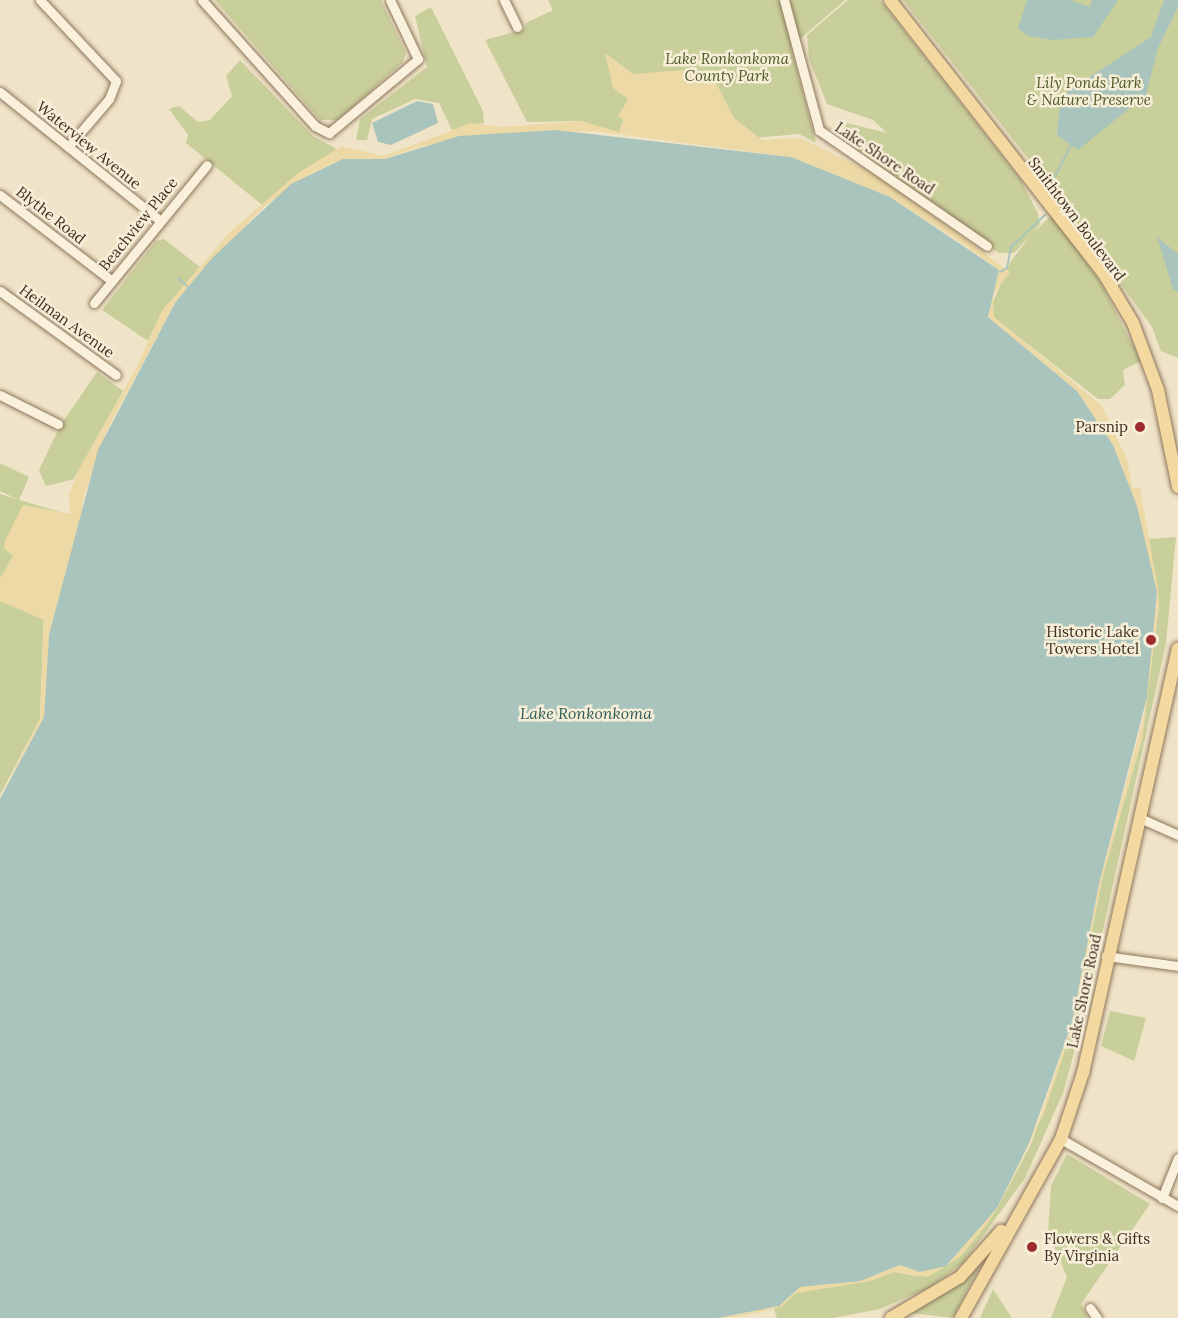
<!DOCTYPE html>
<style>
body{margin:0}
#map{position:relative;width:1178px;height:1318px;overflow:hidden;background:#f0e4c8;font-family:Lora,serif}
div>[style]{position:absolute}
.green>*{inset:0;background:#c9cf9b}
.sand>*{inset:0;background:#ecd9a5}
.water>*{inset:0;background:#a9c4bc}
.stream>*{height:2px;margin:-1px;padding:0 1px;transform-origin:1px;border-radius:1px;background:#a9c4bc}
.roads{filter:drop-shadow(0 0 2px #8d765c) drop-shadow(0 0 2px #8d765c)}
.minor>*{height:9px;margin:-4.5px;padding:0 4.5px;transform-origin:4.5px;border-radius:4.5px;background:#faf1dc}
.major>*{height:12px;margin:-6px;padding:0 6px;transform-origin:6px;border-radius:6px;background:#f3d9a0}
.dots>*{width:16px;height:16px;translate:-50% -50%;box-sizing:border-box;border:3px solid #f7eed8;border-radius:50%}
span{translate:-50% -50%;white-space:nowrap;text-align:center;line-height:1.15;-webkit-text-stroke:5px #f7eed8;paint-order:stroke}
.park-label{font-size:15px;color:#4d5a26;font-style:italic}
.street-label{font-size:15px;color:#3d2e20}
.poi-label{font-size:15px;color:#3d2e20}
.right{translate:-100% -50%;text-align:right}
.left{translate:0 -50%;text-align:left}
.water-label{font-size:16px;color:#2f5d5a;font-style:italic}
</style>
<div id="map">
<div class="green">
<i style="clip-path:polygon(215px 0,381px 0,406px 53px,403px 62px,338px 120px,320px 120px)"></i>
<i style="clip-path:polygon(548px 0,845px 0,791px 47px,816px 143px,799px 134px,742px 139px,624px 119px,619px 132px,610px 132px,581px 121px,527px 122px,485px 40px,525px 29px,526px 23px,553px 10px)"></i>
<i style="clip-path:polygon(848px 0,880px 0,1021px 180px,1038px 214px,1040px 224px,1034px 232px,1052px 215px,1100px 281px,1141px 361px,1123px 370px,1125px 385px,1110px 399px,1098px 399px,988px 313px,1011px 261px,1031px 235px,1014px 253px,999px 253px,844px 140px,840px 134px,847px 123px,887px 133px,873px 120px,827px 104px,809px 59px,807px 35px)"></i>
<i style="clip-path:polygon(903px 0,1178px 0,1178px 358px,1161px 351px,1152px 327px,1050px 186px)"></i>
<i style="clip-path:polygon(431px 7px,483px 111px,484px 123px,452px 130px,439px 103px,415px 99px,372px 119px,367px 140px,356px 140px,360px 119px,427px 67px,415px 16px)"></i>
<i style="clip-path:polygon(240px 60px,313px 136px,337px 149px,262px 205px,186px 143px,188px 135px,169px 109px,179px 106px,198px 122px,210px 120px,232px 96px,226px 76px)"></i>
<i style="clip-path:polygon(164px 239px,200px 267px,162px 311px,148px 341px,102px 310px,156px 241px)"></i>
<i style="clip-path:polygon(97px 372px,123px 391px,74px 479px,46px 486px,39px 470px,60px 426px)"></i>
<i style="clip-path:polygon(0 463px,29px 477px,19px 500px,0 491px)"></i>
<i style="clip-path:polygon(0 494px,70px 515px,44px 609px,40px 719px,0 795px)"></i>
<i style="clip-path:polygon(1176px 537px,1166px 643px,1084px 1016px,1063px 1093px,1025px 1178px,964px 1262px,931px 1287px,880px 1309px,833px 1318px,777px 1318px,774px 1309px,796px 1293px,894px 1272px,916px 1276px,959px 1258px,997px 1209px,1032px 1142px,1073px 1026px,1103px 875px,1142px 739px,1159px 604px,1149px 539px)"></i>
<i style="clip-path:polygon(1110px 1011px,1146px 1018px,1134px 1061px,1101px 1046px)"></i>
<i style="clip-path:polygon(1067px 1154px,1150px 1204px,1081px 1304px,1088px 1318px,1051px 1318px,1067px 1277px,1048px 1232px,1051px 1186px)"></i>
<i style="clip-path:polygon(985px 1256px,953px 1318px,912px 1313px,951px 1289px)"></i>
<i style="clip-path:polygon(993px 1289px,1012px 1318px,980px 1318px)"></i>
</div>
<div class="sand">
<i style="clip-path:polygon(605px 53px,633px 74px,696px 69px,717px 85px,734px 118px,762px 140px,800px 138px,881px 177px,1010px 272px,993px 295px,994px 317px,1101px 405px,1127px 459px,1132px 488px,1140px 488px,1158px 589px,1159px 604px,1142px 739px,1103px 875px,1073px 1026px,1045px 1111px,997px 1209px,985px 1227px,959px 1258px,928px 1277px,894px 1272px,871px 1281px,796px 1293px,782px 1306px,774px 1309px,737px 1317px,718px 1318px,779px 1306px,800px 1287px,860px 1281px,900px 1265px,920px 1272px,946px 1266px,997px 1208px,1041px 1115px,1072px 1023px,1099px 884px,1144px 715px,1157px 592px,1131px 491px,1113px 445px,1077px 391px,988px 317px,991px 293px,999px 270px,963px 244px,890px 197px,791px 157px,594px 131px,494px 135px,419px 147px,381px 160px,343px 159px,312px 173px,262px 208px,175px 303px,107px 430px,83px 499px,81px 526px,49px 635px,44px 717px,0 799px,40px 719px,44px 620px,0 601px,0 578px,13px 556px,4px 548px,5px 541px,23px 505px,70px 514px,69px 495px,78px 471px,136px 369px,162px 311px,230px 232px,298px 173px,342px 146px,384px 156px,471px 123px,500px 127px,581px 121px,619px 132px,624px 120px,618px 116px,628px 99px,613px 88px)"></i>
</div>
<div class="water">
<i style="clip-path:polygon(1027px 0,1069px 0,1090px 7px,1092px 0,1118px 0,1093px 37px,1053px 40px,1028px 36px,1018px 28px)"></i>
<i style="clip-path:polygon(1164px 0,1178px 0,1178px 7px,1158px 48px,1146px 95px,1078px 150px,1057px 135px,1060px 104px,1068px 91px,1151px 37px)"></i>
<i style="clip-path:polygon(417px 101px,433px 104px,438px 123px,391px 145px,378px 142px,372px 123px)"></i>
<i style="clip-path:polygon(556px 130px,791px 157px,890px 197px,999px 270px,988px 317px,1077px 391px,1113px 445px,1137px 506px,1157px 592px,1147px 697px,1099px 884px,1072px 1023px,1029px 1143px,997px 1208px,946px 1266px,920px 1272px,900px 1265px,860px 1281px,800px 1287px,779px 1306px,718px 1318px,0 1318px,0 799px,44px 717px,49px 635px,98px 450px,175px 303px,212px 258px,291px 184px,343px 159px,385px 159px,459px 136px)"></i>
<i style="clip-path:polygon(1157px 237px,1178px 254px,1178px 292px,1173px 289px)"></i>
</div>
<div class="stream">
<i style="left:1050px;top:186px;width:46px;rotate:-62.9deg"></i>
<i style="left:1000px;top:272px;width:8px;rotate:-30deg"></i>
<i style="left:1007px;top:268px;width:21px;rotate:-79deg"></i>
<i style="left:1011px;top:247px;width:47px;rotate:-43.3deg"></i>
<i style="left:178px;top:278px;width:13px;rotate:42deg"></i>
</div>
<div class="roads">
<div class="minor">
<i style="left:40px;top:0;width:111px;rotate:46.8deg"></i>
<i style="left:116px;top:81px;width:19px;rotate:111deg"></i>
<i style="left:109px;top:99px;width:63px;rotate:130.5deg"></i>
<i style="left:202px;top:0;width:169px;rotate:48.1deg"></i>
<i style="left:315px;top:126px;width:16px;rotate:27deg"></i>
<i style="left:329px;top:133px;width:116px;rotate:-39.7deg"></i>
<i style="left:418px;top:59px;width:65px;rotate:-115.4deg"></i>
<i style="left:504px;top:0;width:30px;rotate:64deg"></i>
<i style="left:784px;top:0;width:135px;rotate:74.9deg"></i>
<i style="left:819px;top:130px;width:204px;rotate:34.6deg"></i>
<i style="left:0;top:92px;width:204px;rotate:38.8deg"></i>
<i style="left:0;top:195px;width:141px;rotate:37.5deg"></i>
<i style="left:0;top:291px;width:143px;rotate:35.9deg"></i>
<i style="left:94px;top:303px;width:178px;rotate:-50.7deg"></i>
<i style="left:0;top:395px;width:65px;rotate:26.6deg"></i>
<i style="left:1142px;top:819px;width:39px;rotate:24deg"></i>
<i style="left:1106px;top:956px;width:73px;rotate:7.9deg"></i>
<i style="left:1061px;top:1139px;width:135px;rotate:29.8deg"></i>
<i style="left:1162px;top:1198px;width:43px;rotate:-68.2deg"></i>
<i style="left:1090px;top:1308px;width:12px;rotate:55deg"></i>
</div>
<div class="major">
<i style="left:890px;top:0;width:348px;rotate:52deg"></i>
<i style="left:1104px;top:274px;width:57px;rotate:59.4deg"></i>
<i style="left:1133px;top:323px;width:72px;rotate:69.5deg"></i>
<i style="left:1158px;top:390px;width:99px;rotate:78.3deg"></i>
<i style="left:891px;top:1318px;width:80px;rotate:-30.7deg"></i>
<i style="left:960px;top:1277px;width:62px;rotate:-48.3deg"></i>
<i style="left:961px;top:1318px;width:205px;rotate:-60.8deg"></i>
<i style="left:1061px;top:1139px;width:70px;rotate:-71.6deg"></i>
<i style="left:1083px;top:1073px;width:435px;rotate:-77.4deg"></i>
</div>
</div>
<div class="dots">
<i style="left:1140px;top:427px;background:#9e2a2b"></i>
<i style="left:1151px;top:640px;background:#9e2a2b"></i>
<i style="left:1032px;top:1247px;background:#9e2a2b"></i>
</div>
<div class="park-label">
<span style="left:727px;top:67px">Lake Ronkonkoma<br>County Park</span>
<span style="left:1089px;top:91px">Lily Ponds Park<br>&amp; Nature Preserve</span>
</div>
<div class="street-label">
<span style="left:89px;top:145px;rotate:39deg">Waterview Avenue</span>
<span style="left:885px;top:158px;rotate:34deg">Lake Shore Road</span>
<span style="left:51px;top:215px;rotate:38deg">Blythe Road</span>
<span style="left:1077px;top:219px;rotate:53deg">Smithtown Boulevard</span>
<span style="left:138px;top:224px;rotate:-51deg">Beachview Place</span>
<span style="left:67px;top:321px;rotate:36deg">Heilman Avenue</span>
<span style="left:1084px;top:991px;rotate:-78deg">Lake Shore Road</span>
</div>
<div class="poi-label">
<span class="right" style="left:1128px;top:427px">Parsnip</span>
<span class="right" style="left:1139px;top:640px">Historic Lake<br>Towers Hotel</span>
<span class="left" style="left:1044px;top:1247px">Flowers &amp; Gifts<br>By Virginia</span>
</div>
<div class="water-label">
<span style="left:586px;top:713px">Lake Ronkonkoma</span>
</div>
</div>
